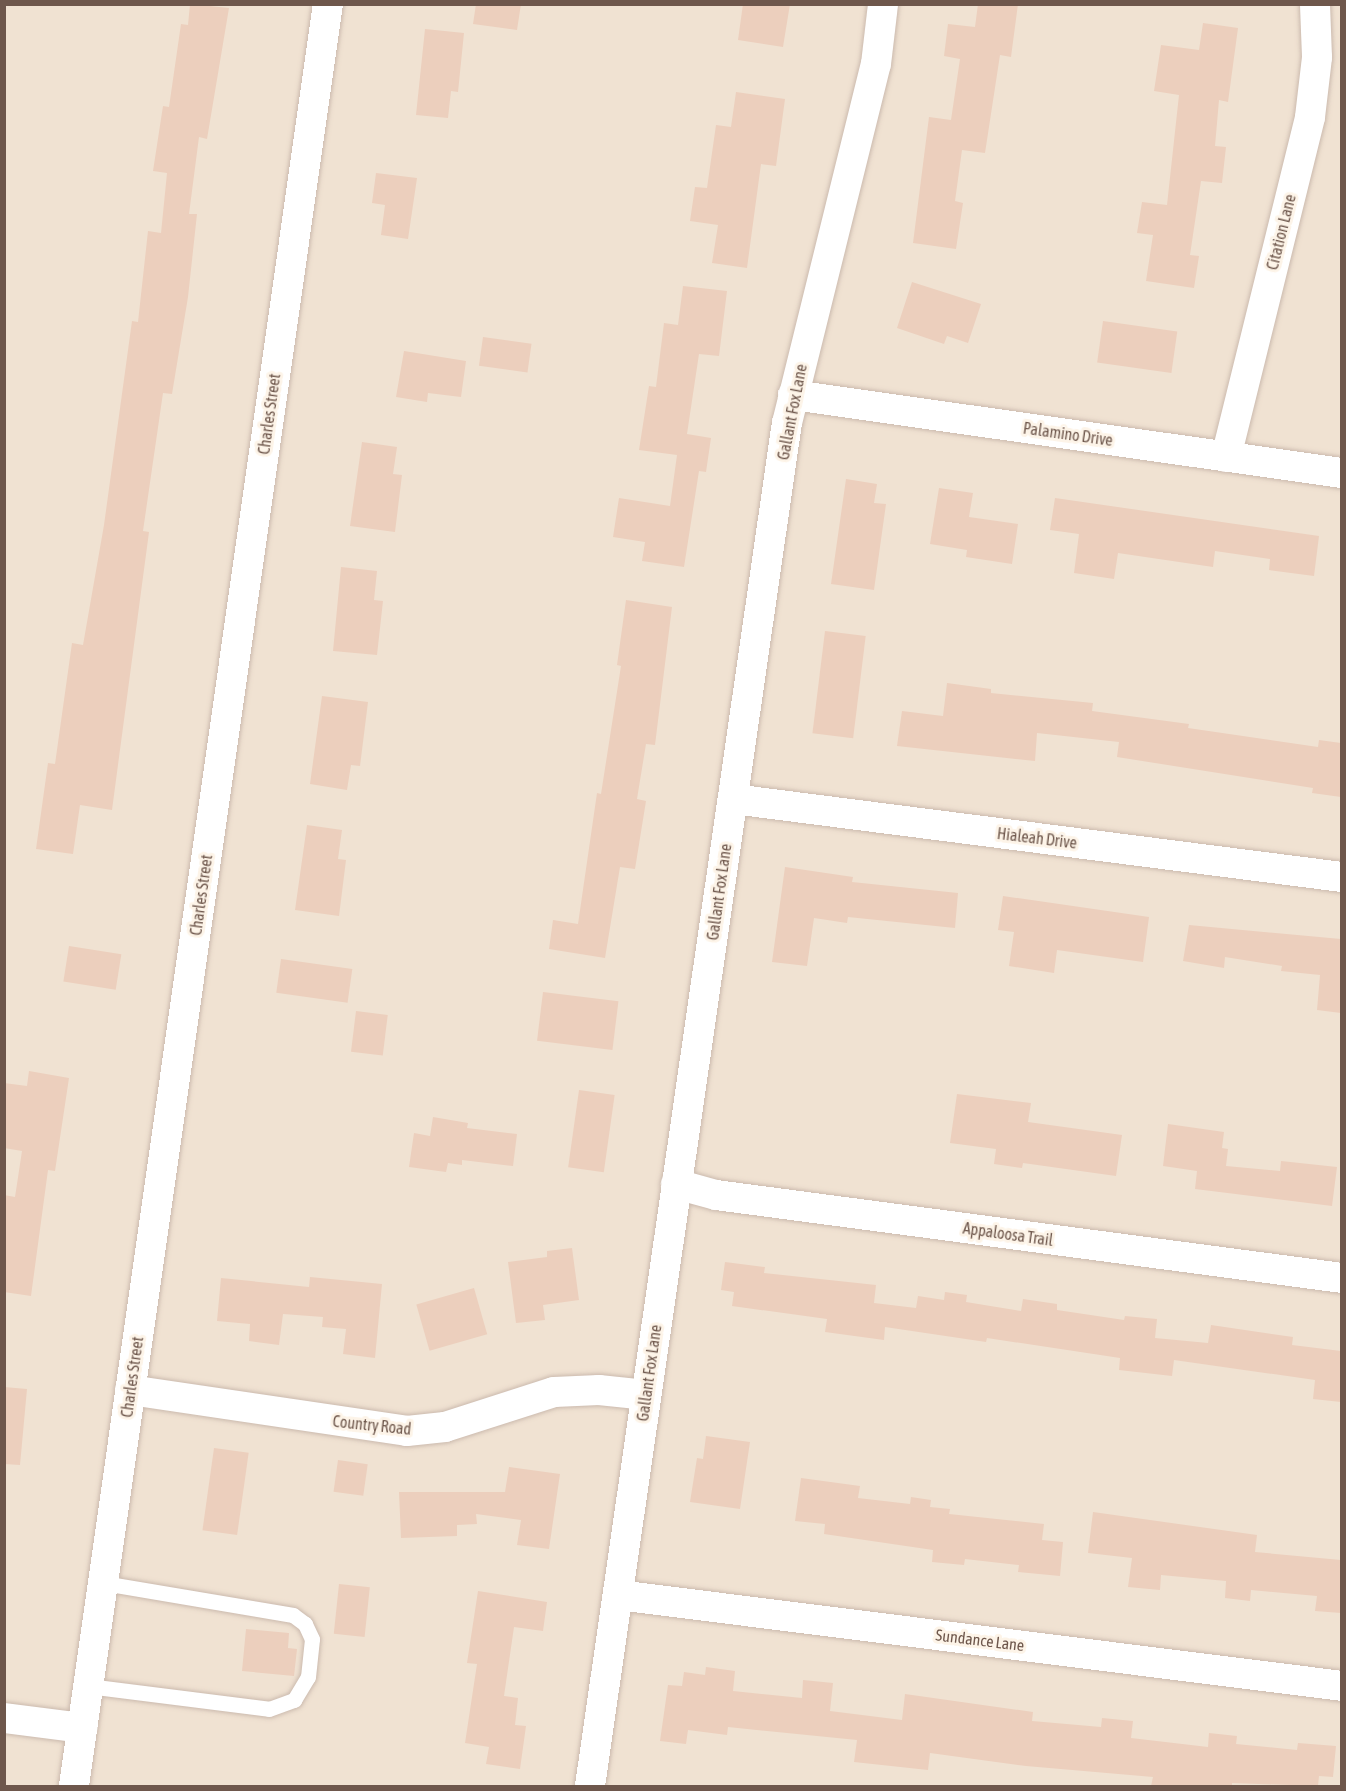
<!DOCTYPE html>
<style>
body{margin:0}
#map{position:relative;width:1346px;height:1791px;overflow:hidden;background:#f9f0e3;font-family:"Asap Condensed",sans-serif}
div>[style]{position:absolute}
.residential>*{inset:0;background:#f0e2d2;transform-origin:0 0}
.building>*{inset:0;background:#eccfbd;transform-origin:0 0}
.roads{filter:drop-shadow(0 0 2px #cbbaae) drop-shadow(0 0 2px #cbbaae)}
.service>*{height:15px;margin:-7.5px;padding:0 7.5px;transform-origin:7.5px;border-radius:7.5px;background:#fff}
.minor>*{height:30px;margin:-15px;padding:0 15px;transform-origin:15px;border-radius:15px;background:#fff}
span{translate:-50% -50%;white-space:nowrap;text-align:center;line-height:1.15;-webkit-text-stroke:6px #fdf4e8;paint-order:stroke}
.street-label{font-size:16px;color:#6e574c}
.frame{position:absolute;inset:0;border:6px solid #6e574c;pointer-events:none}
</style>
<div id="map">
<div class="residential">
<i style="left:5px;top:5px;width:1336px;height:1781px"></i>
</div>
<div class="building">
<i style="clip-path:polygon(190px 4px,229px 8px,207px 139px,199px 137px,189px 214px,197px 214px,188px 297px,172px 394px,163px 393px,143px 531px,149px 532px,112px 810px,80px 805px,73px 854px,36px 849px,48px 763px,55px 764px,72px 643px,83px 645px,104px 525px,132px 321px,138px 322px,148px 231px,161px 233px,167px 173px,153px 171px,163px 106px,169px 107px,181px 24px,188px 25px)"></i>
<i style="clip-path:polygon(476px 4px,521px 4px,517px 30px,473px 24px)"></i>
<i style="clip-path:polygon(743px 4px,790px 4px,783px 47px,738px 40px)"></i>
<i style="clip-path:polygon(978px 4px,1018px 4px,1011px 57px,1000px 55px,985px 153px,962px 150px,955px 201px,963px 203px,956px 249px,913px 243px,929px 117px,951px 120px,960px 59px,944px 56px,948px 24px,975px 27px)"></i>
<i style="clip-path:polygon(1203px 23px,1238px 28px,1228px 102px,1219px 100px,1215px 146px,1226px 147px,1222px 183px,1201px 181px,1190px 255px,1199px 256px,1194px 288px,1146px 281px,1153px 235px,1137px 233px,1142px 202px,1167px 205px,1179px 95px,1154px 91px,1161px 45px,1199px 50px)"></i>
<i style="clip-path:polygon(425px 29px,464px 33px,458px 92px,451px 91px,448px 118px,416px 115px)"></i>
<i style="clip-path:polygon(736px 92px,785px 99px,776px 166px,761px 164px,747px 268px,712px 263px,718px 225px,690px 221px,695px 187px,707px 188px,716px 125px,731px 127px)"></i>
<i style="clip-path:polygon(376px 173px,417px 178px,408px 239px,381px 235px,385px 205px,372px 203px)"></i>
<i style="clip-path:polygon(912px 282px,981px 304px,968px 343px,947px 336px,944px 344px,897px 328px)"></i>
<i style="clip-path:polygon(683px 286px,727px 291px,719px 356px,699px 354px,687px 434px,711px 438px,706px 472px,699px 471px,684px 567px,642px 561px,645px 542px,613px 537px,619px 498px,670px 506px,677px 455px,639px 450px,649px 386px,656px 387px,664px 323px,678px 325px)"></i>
<i style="left:1103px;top:321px;width:75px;height:42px;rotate:8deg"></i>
<i style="left:483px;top:337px;width:49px;height:29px;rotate:8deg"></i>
<i style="clip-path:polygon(404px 351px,466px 361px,461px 397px,428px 393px,427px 402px,396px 397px)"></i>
<i style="clip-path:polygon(362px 442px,397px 447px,393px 474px,402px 475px,395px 532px,350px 526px)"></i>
<i style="clip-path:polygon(846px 479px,877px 484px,874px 503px,886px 504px,874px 590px,831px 584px)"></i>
<i style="clip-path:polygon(939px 488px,973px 493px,969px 517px,1018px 524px,1012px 564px,966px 557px,967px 550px,930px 544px)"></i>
<i style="clip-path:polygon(1055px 498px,1319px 536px,1314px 576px,1269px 570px,1270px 559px,1215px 551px,1213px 567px,1118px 553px,1114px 579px,1074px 573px,1079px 534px,1050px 530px)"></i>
<i style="clip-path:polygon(341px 567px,377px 571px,374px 600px,383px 601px,377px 655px,333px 651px)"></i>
<i style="clip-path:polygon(626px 600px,672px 607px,655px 745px,646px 744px,637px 799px,646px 801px,635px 869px,620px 867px,605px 958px,549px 949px,553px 920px,578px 924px,597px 793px,601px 794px,621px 666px,617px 665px)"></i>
<i style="left:825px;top:631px;width:41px;height:103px;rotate:7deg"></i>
<i style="clip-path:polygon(947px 683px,991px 689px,991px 693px,1093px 703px,1092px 711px,1189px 724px,1188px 728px,1318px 747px,1319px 740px,1341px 743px,1341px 797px,1312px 793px,1313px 788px,1117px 757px,1119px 742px,1037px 733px,1035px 761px,897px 746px,902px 711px,943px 716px)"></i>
<i style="clip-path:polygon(322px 696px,368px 702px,360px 766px,351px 765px,347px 790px,310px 784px)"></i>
<i style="clip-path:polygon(307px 825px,342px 830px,338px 859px,346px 860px,339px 916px,295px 910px)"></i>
<i style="clip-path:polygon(785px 867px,853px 877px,852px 882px,958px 893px,955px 928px,848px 917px,847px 923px,814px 918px,807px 966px,772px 962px)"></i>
<i style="clip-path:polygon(1003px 896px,1149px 917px,1143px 962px,1057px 950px,1054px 973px,1009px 966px,1014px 932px,998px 930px)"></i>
<i style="clip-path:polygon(1189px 925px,1341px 939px,1341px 1013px,1317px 1010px,1320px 975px,1281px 971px,1282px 966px,1225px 957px,1224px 968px,1183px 961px)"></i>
<i style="left:69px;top:946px;width:53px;height:36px;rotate:9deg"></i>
<i style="left:281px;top:959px;width:72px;height:34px;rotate:8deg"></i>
<i style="left:543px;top:992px;width:76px;height:49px;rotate:7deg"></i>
<i style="left:356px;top:1011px;width:32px;height:41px;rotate:7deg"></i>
<i style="clip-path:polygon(29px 1071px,69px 1078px,55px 1171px,48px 1170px,31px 1296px,4px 1292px,4px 1195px,15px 1197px,22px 1151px,4px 1148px,4px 1083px,27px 1086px)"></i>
<i style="left:579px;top:1090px;width:36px;height:78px;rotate:8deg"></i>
<i style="clip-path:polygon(957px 1094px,1031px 1103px,1028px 1122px,1122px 1135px,1116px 1176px,1023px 1163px,1022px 1168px,994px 1164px,996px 1149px,950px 1143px)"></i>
<i style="clip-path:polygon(433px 1117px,468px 1123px,467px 1128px,517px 1134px,513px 1166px,462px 1160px,462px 1165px,448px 1163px,446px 1172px,409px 1167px,414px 1133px,430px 1136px)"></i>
<i style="clip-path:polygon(1168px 1124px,1224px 1132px,1222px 1148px,1228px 1149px,1226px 1166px,1280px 1171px,1281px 1161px,1337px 1167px,1332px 1206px,1195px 1189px,1197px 1171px,1163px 1166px)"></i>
<i style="clip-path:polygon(572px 1248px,579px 1300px,543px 1305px,545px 1320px,516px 1323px,508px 1262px,547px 1257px,547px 1251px)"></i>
<i style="clip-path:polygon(725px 1262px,765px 1267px,764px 1273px,876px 1285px,874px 1303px,916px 1308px,918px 1296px,944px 1300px,945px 1292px,967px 1295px,966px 1302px,1021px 1311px,1023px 1299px,1057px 1304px,1057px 1310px,1124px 1320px,1125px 1316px,1157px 1319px,1155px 1338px,1208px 1343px,1211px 1325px,1293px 1337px,1292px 1345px,1341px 1351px,1341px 1402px,1313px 1399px,1315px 1380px,1174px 1360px,1172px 1376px,1119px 1370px,1120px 1358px,987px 1338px,986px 1342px,885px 1327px,884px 1340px,825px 1332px,827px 1319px,732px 1306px,734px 1292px,721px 1290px)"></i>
<i style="clip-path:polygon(310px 1277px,382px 1284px,375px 1358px,343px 1354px,346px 1329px,322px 1327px,323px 1317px,283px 1314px,279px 1345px,249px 1341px,250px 1324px,217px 1321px,221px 1278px,309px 1287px)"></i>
<i style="left:474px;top:1288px;width:48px;height:60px;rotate:74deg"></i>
<i style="clip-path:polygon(4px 1387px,27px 1389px,20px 1465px,4px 1464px)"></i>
<i style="clip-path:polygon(706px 1436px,750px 1442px,740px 1509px,690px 1502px,697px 1458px,703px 1459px)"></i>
<i style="left:214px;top:1448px;width:35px;height:83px;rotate:8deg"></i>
<i style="left:338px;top:1460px;width:30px;height:32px;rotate:8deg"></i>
<i style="clip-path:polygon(509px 1467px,560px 1474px,549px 1549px,517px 1545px,521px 1520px,476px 1514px,477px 1524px,457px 1525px,457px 1536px,401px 1538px,399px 1492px,505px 1492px)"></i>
<i style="clip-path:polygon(801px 1478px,860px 1486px,858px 1498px,910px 1504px,911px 1497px,931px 1500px,930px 1507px,950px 1509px,949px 1514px,1044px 1524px,1042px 1540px,1063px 1542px,1060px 1576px,1018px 1572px,1019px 1565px,965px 1559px,964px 1565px,932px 1562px,933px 1550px,824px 1534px,825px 1524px,795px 1521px)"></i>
<i style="clip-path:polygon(1093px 1512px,1257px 1535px,1255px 1552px,1341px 1560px,1341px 1613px,1315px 1611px,1317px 1596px,1251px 1590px,1250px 1601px,1225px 1598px,1226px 1581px,1161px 1575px,1160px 1590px,1128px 1587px,1132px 1558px,1088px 1553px)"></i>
<i style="left:339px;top:1584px;width:31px;height:50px;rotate:6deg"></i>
<i style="clip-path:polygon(478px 1591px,547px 1602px,543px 1631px,514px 1627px,504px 1696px,518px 1698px,515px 1725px,526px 1726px,520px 1769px,486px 1764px,489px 1747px,465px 1743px,477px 1664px,467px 1663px)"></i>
<i style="clip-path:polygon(246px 1629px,289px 1633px,288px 1648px,297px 1649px,294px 1676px,242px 1671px)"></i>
<i style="clip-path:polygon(706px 1667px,735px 1671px,733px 1691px,802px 1698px,803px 1680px,833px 1683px,830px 1711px,902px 1720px,905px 1694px,1033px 1712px,1032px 1721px,1101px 1727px,1102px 1718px,1133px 1721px,1131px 1738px,1208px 1747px,1209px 1733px,1237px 1736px,1236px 1744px,1297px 1750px,1298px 1743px,1336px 1746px,1333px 1777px,1319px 1776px,1318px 1786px,1232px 1783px,1232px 1786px,1151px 1786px,1153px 1777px,1026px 1766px,930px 1753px,928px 1770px,854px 1762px,857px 1740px,728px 1727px,727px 1735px,688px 1730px,686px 1744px,660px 1741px,668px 1685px,682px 1686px,684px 1672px,705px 1675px)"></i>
</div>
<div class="roads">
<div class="service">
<i style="left:88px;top:1686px;width:182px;rotate:7.2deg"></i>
<i style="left:269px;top:1709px;width:27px;rotate:-20deg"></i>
<i style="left:294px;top:1700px;width:27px;rotate:-59deg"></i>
<i style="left:308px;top:1677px;width:38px;rotate:-84deg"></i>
<i style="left:312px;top:1639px;width:17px;rotate:-115deg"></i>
<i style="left:305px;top:1624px;width:15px;rotate:-143deg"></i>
<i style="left:293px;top:1615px;width:193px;rotate:-170.4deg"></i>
</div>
<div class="minor">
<i style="left:793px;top:395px;width:555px;rotate:8.09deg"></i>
<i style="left:1226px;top:457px;width:350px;rotate:-76.1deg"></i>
<i style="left:1310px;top:117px;width:60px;rotate:-83.3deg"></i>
<i style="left:1317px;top:57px;width:53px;rotate:-92.2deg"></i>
<i style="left:733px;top:799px;width:614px;rotate:7.3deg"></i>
<i style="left:676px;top:1184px;width:41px;rotate:15.4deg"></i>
<i style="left:716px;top:1195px;width:631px;rotate:7.55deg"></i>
<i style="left:130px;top:1390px;width:280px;rotate:8.4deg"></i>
<i style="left:407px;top:1431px;width:38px;rotate:-6deg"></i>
<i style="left:445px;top:1427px;width:114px;rotate:-17.8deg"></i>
<i style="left:554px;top:1392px;width:45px;rotate:-2.5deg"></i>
<i style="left:599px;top:1390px;width:47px;rotate:6.1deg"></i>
<i style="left:618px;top:1595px;width:730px;rotate:7.16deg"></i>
<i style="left:4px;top:1718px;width:79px;rotate:7.3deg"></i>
<i style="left:74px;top:1786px;width:1800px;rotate:-81.89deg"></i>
<i style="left:590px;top:1786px;width:1377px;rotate:-81.78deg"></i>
<i style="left:787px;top:423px;width:370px;rotate:-76.1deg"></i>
<i style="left:876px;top:64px;width:60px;rotate:-83.3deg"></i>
</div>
</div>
<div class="street-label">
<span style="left:1281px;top:232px;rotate:-76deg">Citation Lane</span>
<span style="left:792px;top:412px;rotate:-79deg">Gallant Fox Lane</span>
<span style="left:269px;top:414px;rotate:-82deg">Charles Street</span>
<span style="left:1068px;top:434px;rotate:8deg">Palamino Drive</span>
<span style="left:1037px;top:838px;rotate:7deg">Hialeah Drive</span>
<span style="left:719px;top:892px;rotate:-82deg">Gallant Fox Lane</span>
<span style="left:201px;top:895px;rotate:-82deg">Charles Street</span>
<span style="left:1008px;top:1234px;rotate:8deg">Appaloosa Trail</span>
<span style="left:649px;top:1373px;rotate:-82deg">Gallant Fox Lane</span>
<span style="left:132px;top:1377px;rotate:-82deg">Charles Street</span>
<span style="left:372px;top:1425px;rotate:6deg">Country Road</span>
<span style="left:980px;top:1640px;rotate:7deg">Sundance Lane</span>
</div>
<div class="frame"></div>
</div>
